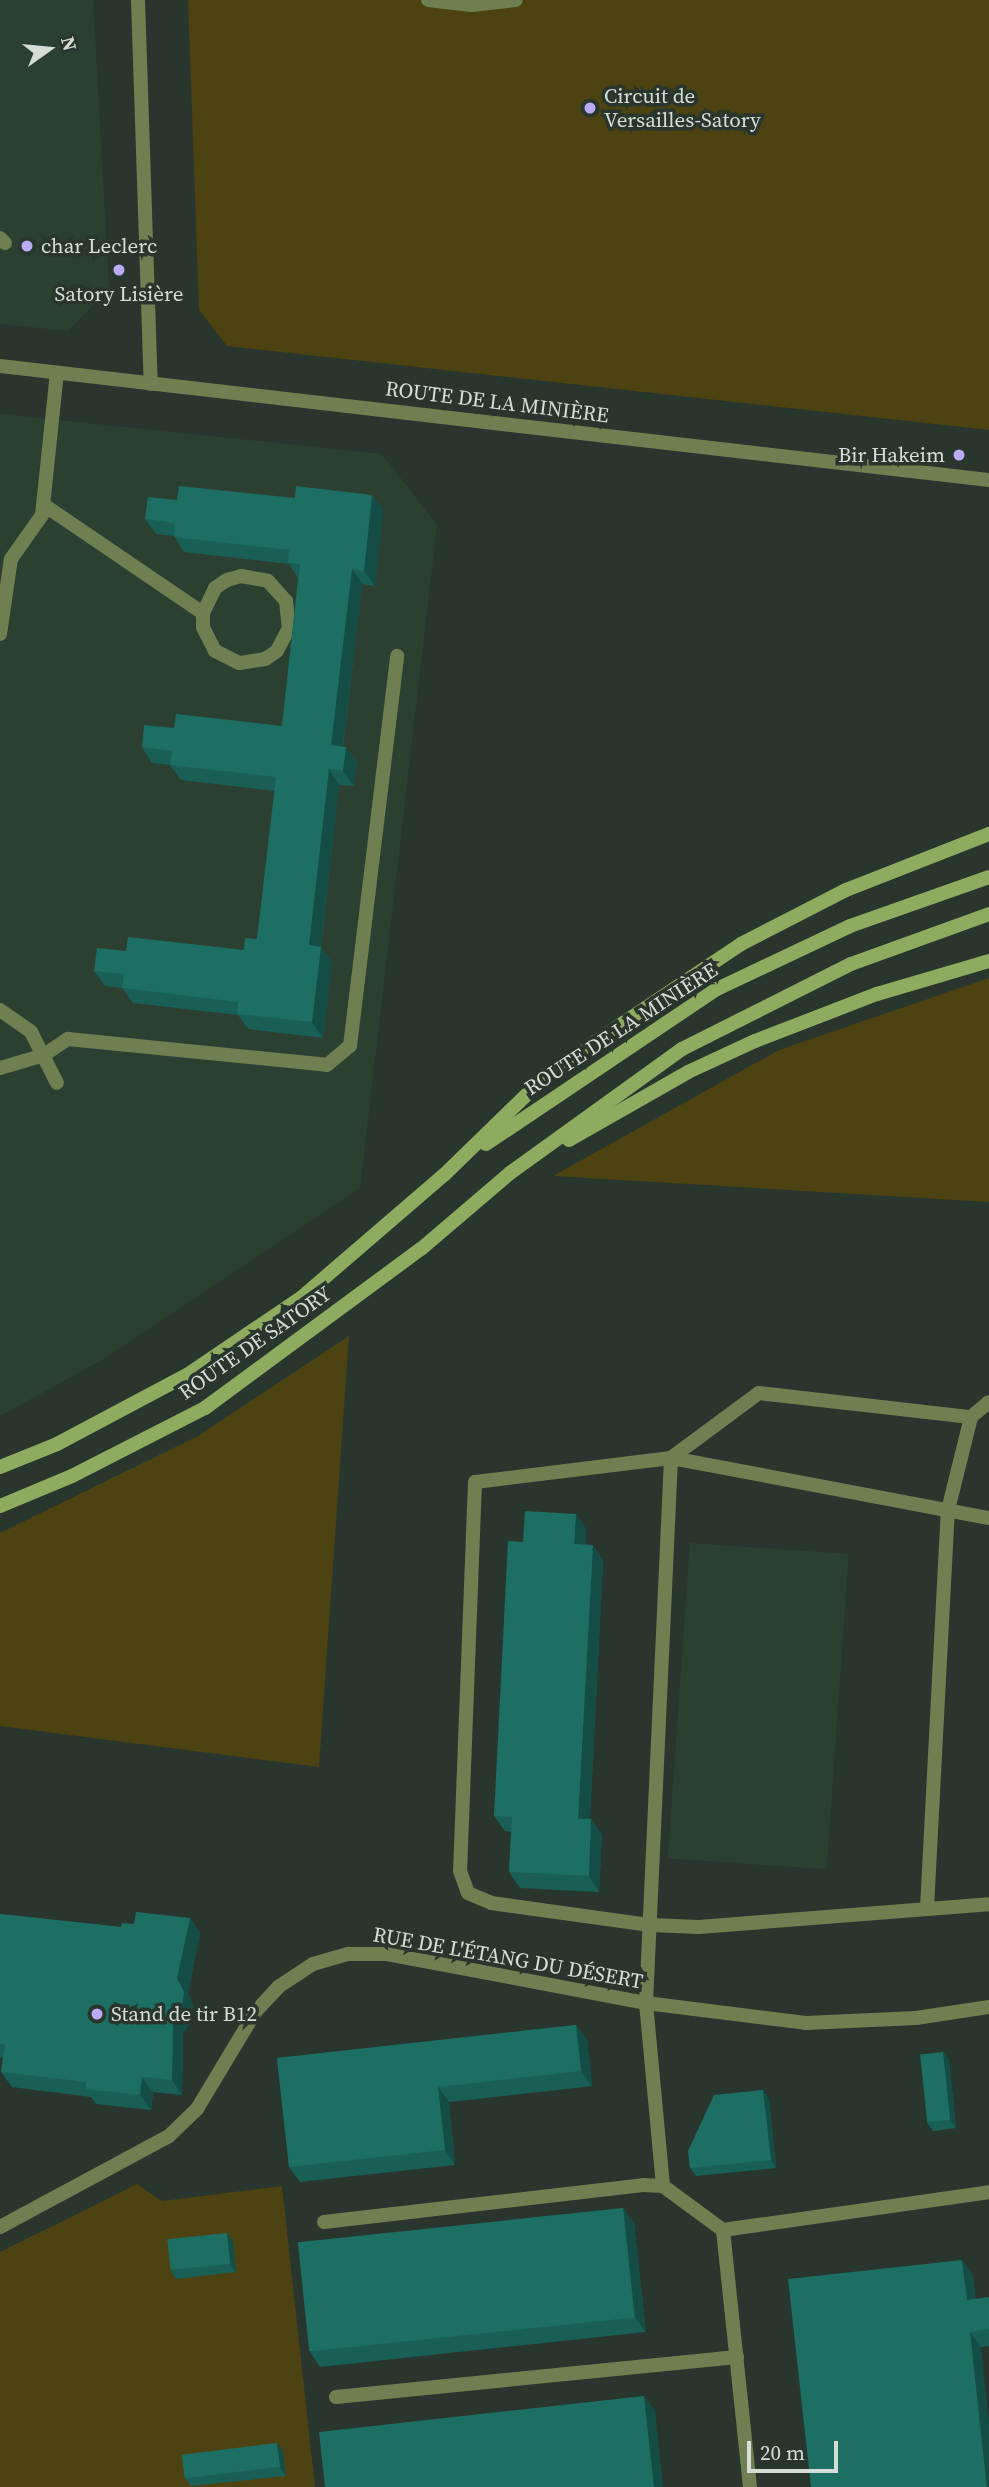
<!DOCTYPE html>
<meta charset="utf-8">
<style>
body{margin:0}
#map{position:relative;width:989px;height:2487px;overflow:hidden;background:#29362d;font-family:"Source Serif 4",serif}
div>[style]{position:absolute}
.built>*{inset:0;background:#2c4032;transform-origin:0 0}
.green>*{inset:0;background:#4d4212}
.lane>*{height:14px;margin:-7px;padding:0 7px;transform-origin:7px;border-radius:7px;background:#6e8051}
.street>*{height:14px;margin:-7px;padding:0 7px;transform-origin:7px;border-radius:7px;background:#6e8051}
.secondary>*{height:14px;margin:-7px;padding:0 7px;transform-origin:7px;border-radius:7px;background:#8fab5f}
.wall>*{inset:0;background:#195f55}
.shaded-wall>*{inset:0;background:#144d45}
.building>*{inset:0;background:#1d6e63;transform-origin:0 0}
.dots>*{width:19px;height:19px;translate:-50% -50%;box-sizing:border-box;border:4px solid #29362d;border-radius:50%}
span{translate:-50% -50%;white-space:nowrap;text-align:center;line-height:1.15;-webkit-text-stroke:7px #29362d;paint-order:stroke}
.poi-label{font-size:21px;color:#d4ddd6}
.left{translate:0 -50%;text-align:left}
.right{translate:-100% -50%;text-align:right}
.street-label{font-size:21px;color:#d4ddd6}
.north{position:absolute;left:14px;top:14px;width:70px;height:70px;-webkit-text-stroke:5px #29362d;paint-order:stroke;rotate:75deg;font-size:19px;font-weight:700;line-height:28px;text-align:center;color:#d4ddd6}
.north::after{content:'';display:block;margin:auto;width:24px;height:32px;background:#d4ddd6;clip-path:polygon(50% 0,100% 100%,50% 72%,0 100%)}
.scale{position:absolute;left:747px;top:2441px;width:91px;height:32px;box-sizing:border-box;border:4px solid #d4ddd6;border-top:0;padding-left:9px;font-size:21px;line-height:24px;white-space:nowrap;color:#d4ddd6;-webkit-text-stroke:5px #29362d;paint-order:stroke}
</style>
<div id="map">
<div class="built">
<i style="clip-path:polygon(0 0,93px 0,109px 289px,68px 331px,0 324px)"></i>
<i style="clip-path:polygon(0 414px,382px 454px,437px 525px,360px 1188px,102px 1360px,0 1416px)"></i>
<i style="left:690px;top:1543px;width:159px;height:316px;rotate:4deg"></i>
</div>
<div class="green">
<i style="clip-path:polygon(188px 0,989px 0,989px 430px,227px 346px,199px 310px)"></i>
<i style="clip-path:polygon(989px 978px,989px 1202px,553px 1176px,779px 1050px)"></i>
<i style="clip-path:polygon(349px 1336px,319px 1767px,0 1726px,0 1533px,198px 1436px)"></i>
<i style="clip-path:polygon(137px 2184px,162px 2201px,282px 2186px,315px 2487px,0 2487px,0 2252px)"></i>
</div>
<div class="lane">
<i style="left:0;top:238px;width:7px;rotate:45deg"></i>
<i style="left:44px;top:505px;width:192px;rotate:34.2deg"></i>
<i style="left:203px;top:613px;width:28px;rotate:-64deg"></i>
<i style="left:215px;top:588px;width:14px;rotate:-34deg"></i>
<i style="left:227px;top:580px;width:15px;rotate:-16deg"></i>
<i style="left:241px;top:576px;width:27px;rotate:10deg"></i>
<i style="left:268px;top:581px;width:27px;rotate:48deg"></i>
<i style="left:286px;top:601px;width:27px;rotate:84deg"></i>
<i style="left:289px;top:628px;width:26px;rotate:118deg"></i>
<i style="left:277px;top:651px;width:14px;rotate:146deg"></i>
<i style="left:265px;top:659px;width:26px;rotate:171deg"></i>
<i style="left:239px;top:663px;width:27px;rotate:-153deg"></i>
<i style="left:215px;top:651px;width:27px;rotate:-117deg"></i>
<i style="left:203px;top:627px;width:14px;rotate:-90deg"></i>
<i style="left:0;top:634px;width:76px;rotate:-81.7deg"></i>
<i style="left:11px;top:559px;width:54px;rotate:-54.8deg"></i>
<i style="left:42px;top:515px;width:143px;rotate:-84deg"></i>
<i style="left:0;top:1010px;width:38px;rotate:35deg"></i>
<i style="left:31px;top:1032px;width:57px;rotate:63deg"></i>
<i style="left:0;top:1068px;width:46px;rotate:-16.5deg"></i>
<i style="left:44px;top:1055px;width:29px;rotate:-34deg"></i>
<i style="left:68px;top:1039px;width:260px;rotate:5.7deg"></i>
<i style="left:327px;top:1065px;width:30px;rotate:-40deg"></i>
<i style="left:350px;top:1046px;width:393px;rotate:-83.1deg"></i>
<i style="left:989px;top:1518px;width:324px;rotate:-169.3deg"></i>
<i style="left:671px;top:1458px;width:197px;rotate:173deg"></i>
<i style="left:475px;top:1482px;width:389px;rotate:92.2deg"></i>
<i style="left:460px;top:1871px;width:23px;rotate:70deg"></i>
<i style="left:468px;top:1893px;width:25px;rotate:23deg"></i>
<i style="left:491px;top:1903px;width:161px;rotate:7.9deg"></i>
<i style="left:650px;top:1925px;width:49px;rotate:2.3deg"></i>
<i style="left:699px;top:1927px;width:291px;rotate:-4.5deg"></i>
<i style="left:927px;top:1908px;width:399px;rotate:-87deg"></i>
<i style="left:948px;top:1510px;width:96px;rotate:-76.1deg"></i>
<i style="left:971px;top:1417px;width:23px;rotate:-40deg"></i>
<i style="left:663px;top:2186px;width:184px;rotate:-95.3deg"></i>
<i style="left:646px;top:2003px;width:546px;rotate:-87.37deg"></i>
<i style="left:671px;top:1458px;width:109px;rotate:-36.5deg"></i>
<i style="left:759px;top:1393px;width:213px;rotate:6.5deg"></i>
<i style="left:324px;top:2222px;width:321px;rotate:-6.6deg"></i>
<i style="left:643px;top:2185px;width:20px;rotate:3deg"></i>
<i style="left:663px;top:2186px;width:74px;rotate:36.3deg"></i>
<i style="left:336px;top:2397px;width:403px;rotate:-5.7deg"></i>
<i style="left:750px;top:2487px;width:258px;rotate:-96deg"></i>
<i style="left:723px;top:2230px;width:269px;rotate:-8.1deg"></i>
</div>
<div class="street">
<i style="left:138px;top:0;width:384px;rotate:88.1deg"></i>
<i style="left:428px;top:0;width:44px;rotate:6.5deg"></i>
<i style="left:472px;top:5px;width:44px;rotate:-6.5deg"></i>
<i style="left:0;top:366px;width:996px;rotate:6.58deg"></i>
<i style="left:0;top:2227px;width:192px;rotate:-28.3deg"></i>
<i style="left:169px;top:2136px;width:39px;rotate:-44deg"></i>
<i style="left:197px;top:2109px;width:114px;rotate:-59deg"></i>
<i style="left:256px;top:2011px;width:33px;rotate:-47deg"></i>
<i style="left:278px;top:1987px;width:42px;rotate:-33.3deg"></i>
<i style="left:313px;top:1964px;width:37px;rotate:-16deg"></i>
<i style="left:349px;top:1954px;width:38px"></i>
<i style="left:387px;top:1954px;width:264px;rotate:10.7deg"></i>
<i style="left:646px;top:2003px;width:161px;rotate:7.1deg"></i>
<i style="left:806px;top:2023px;width:110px;rotate:-2.6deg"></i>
<i style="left:916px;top:2018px;width:74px;rotate:-8.6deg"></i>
</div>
<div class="secondary">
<i style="left:569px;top:1140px;width:137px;rotate:-29.7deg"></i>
<i style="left:688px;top:1072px;width:74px;rotate:-24.8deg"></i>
<i style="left:755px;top:1041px;width:131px;rotate:-21.1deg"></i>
<i style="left:877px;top:994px;width:117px;rotate:-16.4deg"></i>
<i style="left:486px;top:1144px;width:278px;rotate:-33.9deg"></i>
<i style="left:717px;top:989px;width:147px;rotate:-25.3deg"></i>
<i style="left:850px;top:926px;width:147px;rotate:-19.4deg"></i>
<i style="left:0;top:1467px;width:61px;rotate:-22deg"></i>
<i style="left:57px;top:1444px;width:147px;rotate:-28deg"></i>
<i style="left:187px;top:1375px;width:139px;rotate:-34.1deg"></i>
<i style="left:302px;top:1297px;width:187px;rotate:-40.7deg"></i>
<i style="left:444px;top:1175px;width:148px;rotate:-44.2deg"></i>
<i style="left:550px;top:1072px;width:230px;rotate:-33.8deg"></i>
<i style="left:741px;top:944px;width:118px;rotate:-27.2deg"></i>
<i style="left:846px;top:890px;width:154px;rotate:-21.4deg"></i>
<i style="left:0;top:1506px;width:78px;rotate:-22.6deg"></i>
<i style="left:72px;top:1476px;width:149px;rotate:-27.1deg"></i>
<i style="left:205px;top:1408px;width:268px;rotate:-36.4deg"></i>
<i style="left:421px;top:1249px;width:117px;rotate:-40.5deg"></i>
<i style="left:510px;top:1173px;width:212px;rotate:-35.8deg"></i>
<i style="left:682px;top:1049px;width:189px;rotate:-26.7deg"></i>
<i style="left:851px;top:964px;width:147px;rotate:-19.9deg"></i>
</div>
<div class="wall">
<i style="clip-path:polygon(372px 495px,383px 510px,375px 586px,362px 584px,343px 747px,346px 747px,357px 762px,354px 786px,339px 785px,321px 947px,332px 962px,323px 1038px,248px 1029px,238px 1015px,133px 1003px,122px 988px,105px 986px,94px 971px,126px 951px,244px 950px,257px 939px,275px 791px,181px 780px,170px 765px,152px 763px,142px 747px,174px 728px,282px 726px,298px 578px,289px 564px,184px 552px,174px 536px,156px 534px,145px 519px,177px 500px,295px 498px)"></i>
<i style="clip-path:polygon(576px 1514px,586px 1529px,586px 1545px,603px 1560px,590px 1819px,591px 1819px,602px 1835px,599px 1892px,520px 1888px,509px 1872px,511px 1832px,505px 1831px,494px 1816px,523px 1542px)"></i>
<i style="clip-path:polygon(0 1914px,121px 1927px,134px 1924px,190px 1918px,200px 1933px,188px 1993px,194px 2007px,192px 2021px,183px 2033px,182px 2095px,153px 2092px,151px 2110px,96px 2104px,91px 2097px,12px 2087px,1px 2072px,3px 2058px,0 2058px)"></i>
<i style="clip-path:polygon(576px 2025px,587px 2040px,592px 2086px,449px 2102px,455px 2165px,300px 2182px,289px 2167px,277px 2058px)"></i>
<i style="clip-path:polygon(943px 2052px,949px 2060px,956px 2128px,933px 2131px,927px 2123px)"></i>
<i style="clip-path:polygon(769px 2098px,776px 2168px,696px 2176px,690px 2168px)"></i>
<i style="clip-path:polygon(623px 2208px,634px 2224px,646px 2332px,320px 2367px,310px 2352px)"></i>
<i style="clip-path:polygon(233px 2241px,236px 2272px,176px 2279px,171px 2271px)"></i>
<i style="clip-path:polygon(973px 2275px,975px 2299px,989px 2297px,989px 2346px,981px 2347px,811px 2487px)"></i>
<i style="clip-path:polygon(283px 2451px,286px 2476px,191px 2486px,185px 2478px)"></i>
</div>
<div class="shaded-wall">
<i style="clip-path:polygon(372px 495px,383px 510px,375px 586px,364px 571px)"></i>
<i style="clip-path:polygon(352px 569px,362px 584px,341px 760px,331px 745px)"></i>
<i style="clip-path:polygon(346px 747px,357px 762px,354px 786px,343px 771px)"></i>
<i style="clip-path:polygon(329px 769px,339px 785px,319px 961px,309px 945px)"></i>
<i style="clip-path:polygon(321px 947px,332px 962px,323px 1038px,312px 1022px)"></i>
<i style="clip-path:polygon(576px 1514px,586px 1529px,585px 1559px,574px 1544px)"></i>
<i style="clip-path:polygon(593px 1545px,603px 1560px,589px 1834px,578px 1819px)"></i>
<i style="clip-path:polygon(591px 1819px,602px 1835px,599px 1892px,589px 1876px)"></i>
<i style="clip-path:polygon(190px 1918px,200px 1933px,188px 1993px,194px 2007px,192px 2021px,183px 2033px,182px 2095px,172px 2080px,173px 2018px,177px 1978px)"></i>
<i style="clip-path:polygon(576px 2025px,587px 2040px,592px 2086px,581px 2071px)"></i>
<i style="clip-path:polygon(943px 2052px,949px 2060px,956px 2128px,950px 2120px)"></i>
<i style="clip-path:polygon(142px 2077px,153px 2092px,151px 2110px,140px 2095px)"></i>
<i style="clip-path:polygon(438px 2087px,449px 2102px,455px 2165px,445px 2150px)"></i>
<i style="clip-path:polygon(763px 2090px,769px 2098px,776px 2168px,771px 2160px)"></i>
<i style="clip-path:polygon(623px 2208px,634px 2224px,646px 2332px,635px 2317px)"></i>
<i style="clip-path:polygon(227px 2233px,233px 2241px,236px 2272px,230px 2264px)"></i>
<i style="clip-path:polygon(962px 2260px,973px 2275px,977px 2315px,967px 2300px)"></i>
<i style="clip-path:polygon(970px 2332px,981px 2347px,989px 2423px,989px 2487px,987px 2487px)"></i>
<i style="clip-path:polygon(644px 2396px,655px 2411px,663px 2487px,654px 2487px)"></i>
<i style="clip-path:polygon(277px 2443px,283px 2451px,286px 2476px,280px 2467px)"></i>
</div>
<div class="building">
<i style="clip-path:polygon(179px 486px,295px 498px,296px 486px,372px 495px,364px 571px,352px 569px,331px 745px,346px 747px,343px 771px,329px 769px,309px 945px,321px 947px,312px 1022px,237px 1014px,238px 1002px,122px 988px,124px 974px,94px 971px,97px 948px,126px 951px,128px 937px,244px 950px,245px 938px,257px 939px,276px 777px,170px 765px,172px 751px,142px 747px,144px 725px,174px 728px,176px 714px,282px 726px,300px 564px,288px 563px,289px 550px,174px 537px,175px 523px,145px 519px,148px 497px,177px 500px)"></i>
<i style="clip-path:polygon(525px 1511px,576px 1514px,574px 1544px,593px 1545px,578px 1819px,591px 1819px,589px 1876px,509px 1872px,512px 1817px,494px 1816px,508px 1541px,523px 1542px)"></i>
<i style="clip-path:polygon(136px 1912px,190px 1918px,177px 1978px,184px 1992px,182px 2006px,173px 2018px,172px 2080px,142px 2077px,140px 2095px,86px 2089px,86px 2082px,1px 2072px,5px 2044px,0 2044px,0 1914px,121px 1927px,122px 1923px,134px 1924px)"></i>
<i style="clip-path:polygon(576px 2025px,581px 2071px,438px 2087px,445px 2150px,289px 2167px,277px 2058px)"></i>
<i style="left:943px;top:2052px;width:68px;height:23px;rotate:84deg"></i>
<i style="clip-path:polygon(763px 2090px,771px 2160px,690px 2168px,688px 2151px,714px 2095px)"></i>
<i style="left:623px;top:2208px;width:110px;height:327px;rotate:84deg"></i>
<i style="left:227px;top:2233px;width:31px;height:60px;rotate:84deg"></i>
<i style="clip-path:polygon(962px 2260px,967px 2300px,989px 2297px,989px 2329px,970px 2332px,987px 2487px,811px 2487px,788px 2279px)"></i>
<i style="clip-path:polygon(644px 2396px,654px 2487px,325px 2487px,319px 2432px)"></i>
<i style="left:277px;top:2443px;width:24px;height:96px;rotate:83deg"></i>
</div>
<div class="dots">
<i style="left:590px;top:108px;background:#bbaaf6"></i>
<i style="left:27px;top:246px;background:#bbaaf6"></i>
<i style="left:119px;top:270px;background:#bbaaf6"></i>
<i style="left:959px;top:455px;background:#bbaaf6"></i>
<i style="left:97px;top:2014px;background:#bbaaf6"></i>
</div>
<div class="poi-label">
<span class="left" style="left:604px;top:108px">Circuit de<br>Versailles-Satory</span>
<span class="left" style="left:41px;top:246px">char Leclerc</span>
<span style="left:119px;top:294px">Satory Lisière</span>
<span class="right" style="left:945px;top:455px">Bir Hakeim</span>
<span class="left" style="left:111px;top:2014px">Stand de tir B12</span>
</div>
<div class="street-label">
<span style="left:497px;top:402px;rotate:7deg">ROUTE DE LA MINIÈRE</span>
<span style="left:621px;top:1029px;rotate:-33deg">ROUTE DE LA MINIÈRE</span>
<span style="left:255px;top:1343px;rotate:-35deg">ROUTE DE SATORY</span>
<span style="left:508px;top:1958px;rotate:10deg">RUE DE L'ÉTANG DU DÉSERT</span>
</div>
<div class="north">N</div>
<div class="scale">20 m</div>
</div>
